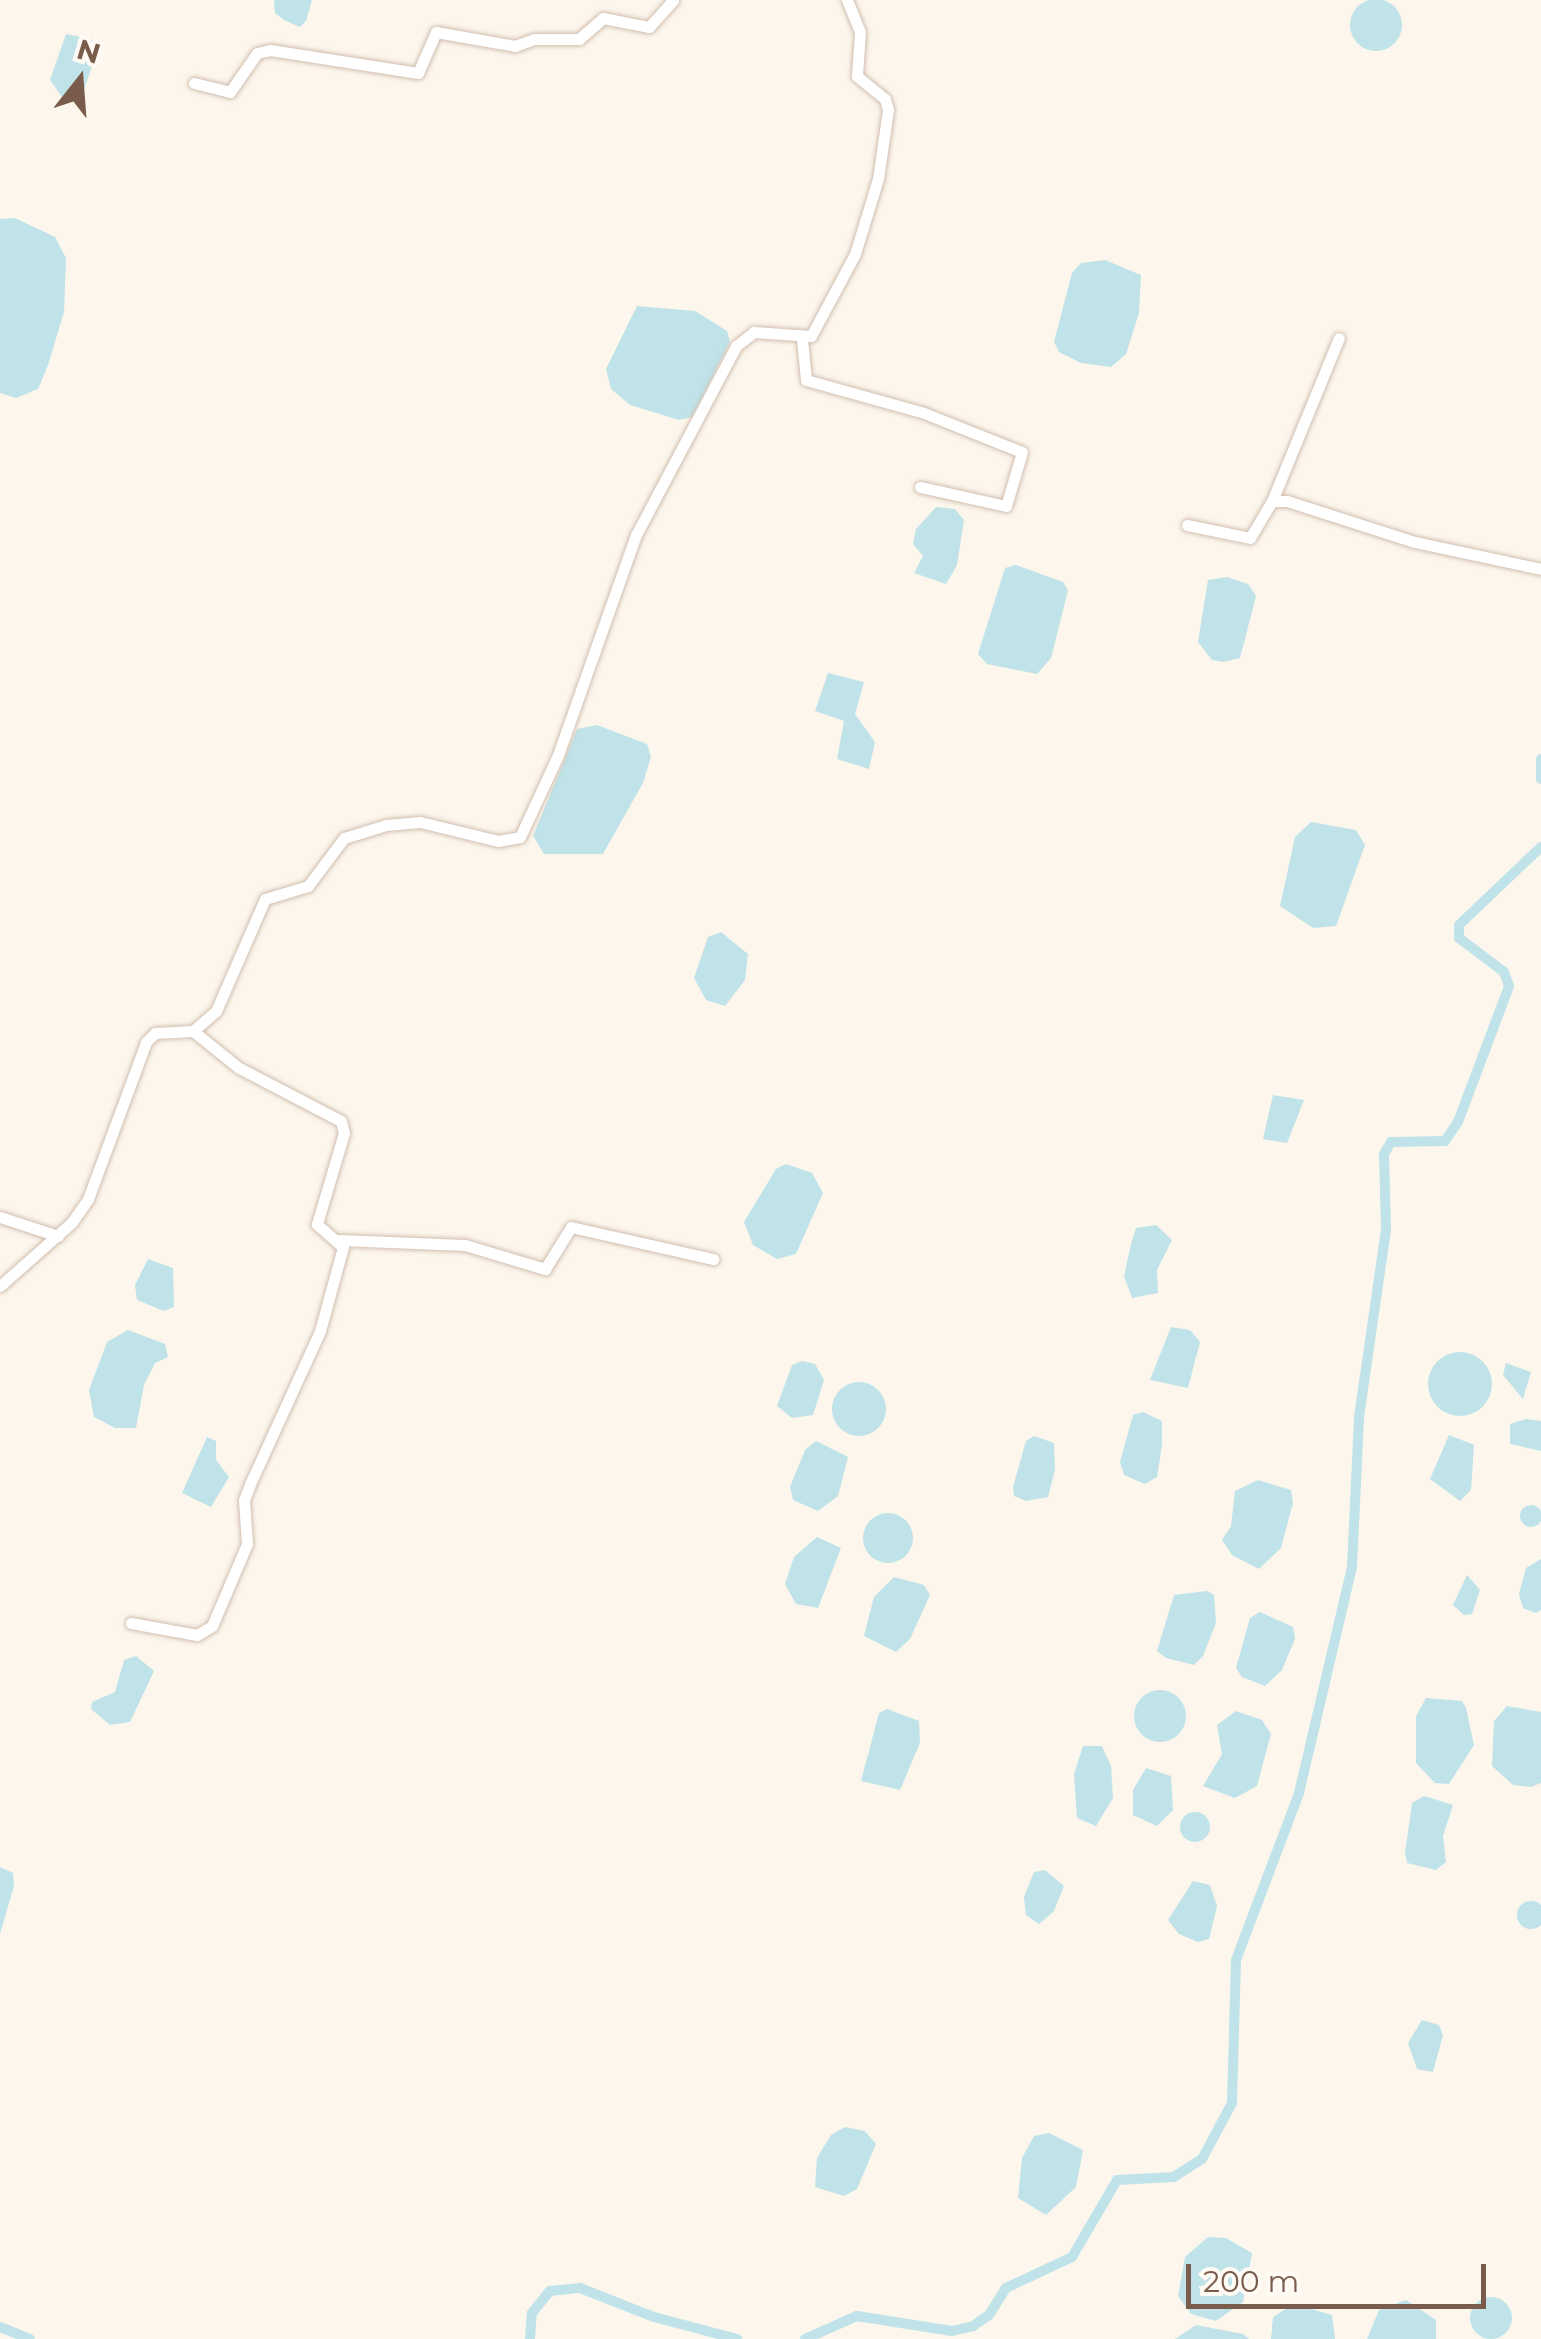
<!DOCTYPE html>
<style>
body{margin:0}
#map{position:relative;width:1541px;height:2339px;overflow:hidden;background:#fdf6ec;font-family:Montserrat,sans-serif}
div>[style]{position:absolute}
.water>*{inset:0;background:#bfe3e8}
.round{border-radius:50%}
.canal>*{height:10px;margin:-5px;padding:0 5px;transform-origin:5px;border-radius:5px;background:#bfe3e8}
.roads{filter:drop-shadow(0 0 2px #d1beb0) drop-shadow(0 0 2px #d1beb0)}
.minor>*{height:11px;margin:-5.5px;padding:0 5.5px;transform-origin:5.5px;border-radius:5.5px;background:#fff}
span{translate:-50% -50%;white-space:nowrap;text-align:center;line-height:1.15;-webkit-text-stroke:10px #fffaf3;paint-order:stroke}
.north{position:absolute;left:30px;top:30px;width:100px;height:100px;-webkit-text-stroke:8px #fffaf3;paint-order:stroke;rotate:17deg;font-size:28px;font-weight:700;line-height:40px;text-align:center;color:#7a5c4d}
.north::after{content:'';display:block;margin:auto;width:35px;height:45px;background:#7a5c4d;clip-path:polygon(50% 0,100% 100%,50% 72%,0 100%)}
.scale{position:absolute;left:1186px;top:2264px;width:300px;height:45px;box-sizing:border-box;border:5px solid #7a5c4d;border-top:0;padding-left:12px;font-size:30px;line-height:35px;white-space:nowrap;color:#7a5c4d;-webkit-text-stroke:8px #fffaf3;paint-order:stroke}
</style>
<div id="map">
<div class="water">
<i class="round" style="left:1350px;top:-1px;width:52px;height:52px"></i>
<i style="clip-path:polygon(274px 0,312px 0,306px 21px,300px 27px,284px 20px,275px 13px)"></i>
<i style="clip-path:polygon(66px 34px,91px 39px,97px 53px,80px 100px,62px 97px,50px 80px)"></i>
<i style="clip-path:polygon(15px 218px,55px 237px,66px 258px,64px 312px,48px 365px,38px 389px,16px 398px,0 393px,0 219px)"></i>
<i style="clip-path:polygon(1105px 260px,1141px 275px,1139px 313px,1126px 354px,1111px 367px,1081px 363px,1059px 352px,1054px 342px,1072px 273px,1081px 263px)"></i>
<i style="clip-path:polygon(637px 306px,695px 311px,727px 331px,730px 342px,692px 417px,679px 420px,630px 405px,611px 389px,606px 369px)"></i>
<i style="clip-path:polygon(936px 507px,955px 509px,964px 520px,957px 565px,946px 584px,914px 573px,923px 556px,913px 544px,916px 529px)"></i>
<i style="clip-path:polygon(1016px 565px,1063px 582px,1068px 590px,1051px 658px,1037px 674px,987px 664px,978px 654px,1005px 568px)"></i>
<i style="clip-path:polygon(1227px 577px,1248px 584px,1256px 596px,1240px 658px,1223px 662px,1212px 660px,1198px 642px,1208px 580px)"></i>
<i style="clip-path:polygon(828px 673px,864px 682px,855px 714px,875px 742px,869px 769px,837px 759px,844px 721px,815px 711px)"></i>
<i style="clip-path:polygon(597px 725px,647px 744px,651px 757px,643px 783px,603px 854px,544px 854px,533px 836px,569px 749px,577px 729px)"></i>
<i style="clip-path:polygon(1311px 822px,1356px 830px,1365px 845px,1336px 926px,1313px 928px,1280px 906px,1295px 837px)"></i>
<i style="clip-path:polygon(721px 932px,748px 954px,745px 980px,725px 1006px,706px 1000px,694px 978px,708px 937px)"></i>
<i style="clip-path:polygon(1273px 1095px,1304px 1100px,1287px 1143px,1263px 1139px)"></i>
<i style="clip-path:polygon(786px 1164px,812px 1173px,823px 1193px,796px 1254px,777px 1259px,753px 1245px,744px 1222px,776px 1169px)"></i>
<i style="clip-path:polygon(1156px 1225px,1172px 1240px,1157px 1270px,1158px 1293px,1132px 1298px,1124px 1276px,1131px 1244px,1136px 1228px)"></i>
<i style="clip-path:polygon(148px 1259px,173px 1268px,174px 1307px,164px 1311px,137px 1300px,135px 1285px)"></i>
<i style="clip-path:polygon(1171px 1327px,1190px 1330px,1200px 1342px,1188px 1388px,1150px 1380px)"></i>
<i style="clip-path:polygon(128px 1330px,165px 1344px,168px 1357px,155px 1363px,144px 1385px,136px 1428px,115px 1428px,94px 1417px,89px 1390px,107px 1342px)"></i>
<i class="round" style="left:1428px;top:1352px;width:64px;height:64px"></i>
<i style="clip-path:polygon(802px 1361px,815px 1364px,824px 1380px,813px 1415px,792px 1418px,777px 1406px,792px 1365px)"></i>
<i style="clip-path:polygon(1506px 1363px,1531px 1372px,1523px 1399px,1503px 1375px)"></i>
<i class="round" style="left:832px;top:1382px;width:54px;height:54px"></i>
<i style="clip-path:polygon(1143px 1412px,1162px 1421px,1162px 1445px,1157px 1477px,1145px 1484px,1124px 1475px,1120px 1462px,1133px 1415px)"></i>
<i style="clip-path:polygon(1526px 1419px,1541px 1421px,1541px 1451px,1510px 1444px,1510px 1424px)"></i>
<i style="clip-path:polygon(1449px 1435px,1474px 1445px,1471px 1490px,1460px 1501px,1430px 1479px)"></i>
<i style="clip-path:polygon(1034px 1436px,1054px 1443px,1055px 1470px,1048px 1497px,1026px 1501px,1014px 1496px,1013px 1487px,1026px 1441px)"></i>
<i style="clip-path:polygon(207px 1437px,216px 1441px,216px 1460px,229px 1477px,211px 1507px,182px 1493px)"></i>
<i style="clip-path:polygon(816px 1441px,848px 1457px,838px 1496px,818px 1511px,793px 1500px,790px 1487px,805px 1450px)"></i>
<i style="clip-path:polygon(1258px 1480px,1291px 1490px,1293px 1503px,1281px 1548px,1259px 1569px,1232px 1555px,1222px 1540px,1231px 1526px,1235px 1491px)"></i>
<i class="round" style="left:1520px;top:1505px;width:22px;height:22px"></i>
<i class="round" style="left:863px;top:1513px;width:50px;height:50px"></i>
<i style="clip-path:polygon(817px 1537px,841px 1548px,818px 1608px,796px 1604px,785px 1584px,794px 1557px)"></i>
<i style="clip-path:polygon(1541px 1559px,1541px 1610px,1536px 1613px,1523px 1608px,1519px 1594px,1526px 1568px)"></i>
<i style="clip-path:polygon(1467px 1575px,1480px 1590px,1472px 1614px,1464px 1615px,1453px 1605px)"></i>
<i style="clip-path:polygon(894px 1577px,924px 1585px,930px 1595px,910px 1639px,896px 1652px,864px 1636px,874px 1597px)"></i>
<i style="clip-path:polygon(1207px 1591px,1214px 1595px,1216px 1623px,1203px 1656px,1194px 1665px,1166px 1658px,1157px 1651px,1174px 1595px)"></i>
<i style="clip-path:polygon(1260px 1612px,1293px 1627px,1295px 1639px,1282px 1670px,1265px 1686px,1242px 1677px,1236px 1668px,1250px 1618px)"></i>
<i style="clip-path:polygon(136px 1656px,154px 1671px,130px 1722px,110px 1725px,91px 1709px,92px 1702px,115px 1692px,124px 1660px)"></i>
<i class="round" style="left:1134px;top:1690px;width:52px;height:52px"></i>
<i style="clip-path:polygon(1426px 1698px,1462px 1701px,1466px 1708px,1474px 1745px,1449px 1784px,1435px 1783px,1416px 1763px,1416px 1716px)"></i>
<i style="clip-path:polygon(1507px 1706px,1541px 1712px,1541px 1783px,1531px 1787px,1513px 1785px,1492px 1766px,1494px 1721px)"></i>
<i style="clip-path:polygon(887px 1709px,919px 1721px,920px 1743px,900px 1790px,861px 1781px,879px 1713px)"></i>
<i style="clip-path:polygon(1236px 1711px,1262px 1720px,1271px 1734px,1257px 1786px,1235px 1798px,1203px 1786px,1222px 1754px,1217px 1725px)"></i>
<i style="clip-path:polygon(1083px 1746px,1102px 1746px,1111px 1766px,1113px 1798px,1096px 1826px,1077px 1818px,1074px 1774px)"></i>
<i style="clip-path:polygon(1146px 1768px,1171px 1776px,1173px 1810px,1157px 1826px,1133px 1815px,1133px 1790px)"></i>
<i style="clip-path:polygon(1424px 1796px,1453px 1805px,1443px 1836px,1446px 1862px,1436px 1870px,1407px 1863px,1405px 1853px,1412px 1803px)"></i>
<i class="round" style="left:1180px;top:1812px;width:30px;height:30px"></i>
<i style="clip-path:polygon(0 1867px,13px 1873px,14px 1886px,0 1934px)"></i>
<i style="clip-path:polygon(1045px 1870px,1064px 1886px,1054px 1911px,1039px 1924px,1026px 1915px,1024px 1897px,1034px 1872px)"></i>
<i style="clip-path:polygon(1193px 1881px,1210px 1885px,1217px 1906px,1209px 1939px,1198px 1942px,1179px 1934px,1168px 1920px)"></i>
<i class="round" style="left:1517px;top:1901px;width:28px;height:28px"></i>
<i style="clip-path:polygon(1422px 2020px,1439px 2025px,1443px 2035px,1433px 2072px,1417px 2069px,1408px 2043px)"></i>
<i style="clip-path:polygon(845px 2127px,865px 2131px,876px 2144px,857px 2189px,844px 2196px,815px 2187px,817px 2158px,831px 2135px)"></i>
<i style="clip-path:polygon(1049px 2133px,1083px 2150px,1076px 2187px,1046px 2215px,1018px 2198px,1022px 2158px,1034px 2136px)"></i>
<i style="clip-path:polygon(1208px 2237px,1226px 2238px,1252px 2253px,1243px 2302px,1216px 2321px,1191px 2314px,1178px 2296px,1185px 2257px)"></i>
<i class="round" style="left:1470px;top:2297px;width:42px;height:42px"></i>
<i style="clip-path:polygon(1406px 2300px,1436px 2320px,1436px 2339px,1367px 2339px,1379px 2310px)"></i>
<i style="clip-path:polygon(1294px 2304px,1332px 2315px,1335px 2339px,1271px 2339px,1273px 2317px)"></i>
<i style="clip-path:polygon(1196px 2325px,1243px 2334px,1249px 2339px,1175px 2339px)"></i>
</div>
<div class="canal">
<i style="left:1541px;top:759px;width:20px;rotate:90deg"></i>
<i style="left:0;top:2327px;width:32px;rotate:22deg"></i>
<i style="left:530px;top:2339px;width:26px;rotate:-86deg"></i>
<i style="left:532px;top:2313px;width:28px;rotate:-51deg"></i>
<i style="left:550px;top:2291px;width:30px;rotate:-6deg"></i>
<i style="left:580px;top:2288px;width:79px;rotate:21.4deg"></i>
<i style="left:654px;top:2317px;width:86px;rotate:14.8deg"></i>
<i style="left:805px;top:2339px;width:57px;rotate:-23.9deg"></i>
<i style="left:857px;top:2316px;width:96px;rotate:9deg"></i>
<i style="left:952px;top:2331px;width:22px;rotate:-13deg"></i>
<i style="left:973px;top:2326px;width:19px;rotate:-35deg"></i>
<i style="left:989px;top:2315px;width:32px;rotate:-58deg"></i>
<i style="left:1006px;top:2288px;width:73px;rotate:-25.2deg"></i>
<i style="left:1072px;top:2257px;width:89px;rotate:-59.7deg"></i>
<i style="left:1117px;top:2180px;width:57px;rotate:-3deg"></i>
<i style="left:1174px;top:2177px;width:33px;rotate:-33deg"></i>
<i style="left:1202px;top:2159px;width:64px;rotate:-61.8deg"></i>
<i style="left:1232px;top:2103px;width:143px;rotate:-88.4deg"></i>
<i style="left:1236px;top:1960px;width:178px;rotate:-69.3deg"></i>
<i style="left:1299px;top:1793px;width:232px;rotate:-76.8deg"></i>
<i style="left:1352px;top:1567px;width:150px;rotate:-87.3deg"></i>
<i style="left:1359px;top:1417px;width:190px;rotate:-81.8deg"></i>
<i style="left:1386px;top:1229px;width:75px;rotate:-91.5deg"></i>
<i style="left:1384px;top:1154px;width:14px;rotate:-60deg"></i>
<i style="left:1391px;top:1142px;width:54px;rotate:-1.1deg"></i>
<i style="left:1445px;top:1141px;width:23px;rotate:-56deg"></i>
<i style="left:1458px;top:1122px;width:145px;rotate:-69.4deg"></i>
<i style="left:1509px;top:986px;width:15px;rotate:-110deg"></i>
<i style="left:1504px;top:972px;width:56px;rotate:-142.9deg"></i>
<i style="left:1459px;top:938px;width:13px;rotate:-90deg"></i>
<i style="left:1459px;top:925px;width:113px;rotate:-43.6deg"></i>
</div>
<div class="roads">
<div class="minor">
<i style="left:194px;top:83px;width:37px;rotate:14deg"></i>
<i style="left:230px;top:92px;width:47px;rotate:-55.3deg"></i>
<i style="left:257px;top:53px;width:13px;rotate:-13deg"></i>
<i style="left:270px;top:50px;width:150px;rotate:8.8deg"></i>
<i style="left:418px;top:73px;width:45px;rotate:-66.3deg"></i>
<i style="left:436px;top:32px;width:80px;rotate:10deg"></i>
<i style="left:515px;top:46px;width:20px;rotate:-20deg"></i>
<i style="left:534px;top:39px;width:45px"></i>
<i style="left:579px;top:39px;width:32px;rotate:-41deg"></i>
<i style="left:603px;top:18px;width:47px;rotate:11.1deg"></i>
<i style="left:649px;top:27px;width:36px;rotate:-48deg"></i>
<i style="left:802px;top:339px;width:41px;rotate:84.4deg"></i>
<i style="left:806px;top:380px;width:123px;rotate:15.6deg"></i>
<i style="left:924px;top:413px;width:105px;rotate:21.7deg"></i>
<i style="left:1022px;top:452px;width:56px;rotate:106.5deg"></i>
<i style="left:1006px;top:506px;width:88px;rotate:-167.5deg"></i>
<i style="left:1272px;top:501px;width:176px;rotate:-67.7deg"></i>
<i style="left:1187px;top:525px;width:64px;rotate:11.7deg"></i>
<i style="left:1250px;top:538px;width:43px;rotate:-59.3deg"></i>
<i style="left:1272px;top:501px;width:15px"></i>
<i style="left:1287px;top:501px;width:134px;rotate:17.8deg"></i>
<i style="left:1415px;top:542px;width:129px;rotate:12.1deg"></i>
<i style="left:0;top:1217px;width:61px;rotate:18.1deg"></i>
<i style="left:340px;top:1240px;width:125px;rotate:2.3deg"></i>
<i style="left:465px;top:1245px;width:84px;rotate:16.7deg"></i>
<i style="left:545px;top:1269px;width:49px;rotate:-58.2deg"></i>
<i style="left:571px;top:1227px;width:146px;rotate:12.7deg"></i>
<i style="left:0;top:1286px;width:96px;rotate:-41.6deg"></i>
<i style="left:72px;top:1222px;width:28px;rotate:-55deg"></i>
<i style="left:88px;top:1199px;width:167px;rotate:-69.7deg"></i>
<i style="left:146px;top:1042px;width:13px;rotate:-45deg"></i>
<i style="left:155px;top:1033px;width:38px;rotate:-3deg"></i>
<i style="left:193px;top:1031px;width:30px;rotate:-41deg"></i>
<i style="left:216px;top:1011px;width:122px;rotate:-66.4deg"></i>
<i style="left:265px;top:899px;width:45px;rotate:-16.8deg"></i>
<i style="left:308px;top:886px;width:60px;rotate:-53.1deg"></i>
<i style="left:344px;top:838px;width:44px;rotate:-17.2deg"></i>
<i style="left:386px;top:825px;width:34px;rotate:-5deg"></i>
<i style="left:420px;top:822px;width:80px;rotate:13.7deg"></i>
<i style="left:498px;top:841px;width:22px;rotate:-10deg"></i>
<i style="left:520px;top:837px;width:90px;rotate:-65.1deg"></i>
<i style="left:558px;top:755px;width:233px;rotate:-70.5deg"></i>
<i style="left:636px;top:535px;width:214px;rotate:-62.1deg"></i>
<i style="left:736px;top:346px;width:23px;rotate:-38deg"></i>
<i style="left:754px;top:332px;width:57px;rotate:4deg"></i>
<i style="left:811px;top:336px;width:93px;rotate:-61.8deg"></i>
<i style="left:855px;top:254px;width:78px;rotate:-73deg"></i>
<i style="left:878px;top:179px;width:70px;rotate:-81.8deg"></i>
<i style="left:888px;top:110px;width:11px;rotate:-105deg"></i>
<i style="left:885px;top:99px;width:36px;rotate:-141deg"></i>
<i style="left:857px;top:76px;width:44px;rotate:-86.1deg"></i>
<i style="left:860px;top:32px;width:35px;rotate:-112deg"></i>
<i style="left:131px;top:1623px;width:67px;rotate:10.3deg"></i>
<i style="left:197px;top:1635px;width:17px;rotate:-31deg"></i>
<i style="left:212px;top:1626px;width:89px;rotate:-66.9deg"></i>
<i style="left:247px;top:1544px;width:44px;rotate:-93.9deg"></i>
<i style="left:244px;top:1500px;width:17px;rotate:-69deg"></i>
<i style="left:250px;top:1484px;width:168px;rotate:-65.4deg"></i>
<i style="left:320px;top:1331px;width:87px;rotate:-74.7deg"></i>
<i style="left:343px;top:1247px;width:35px;rotate:-139deg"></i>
<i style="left:317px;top:1224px;width:95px;rotate:-73.5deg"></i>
<i style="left:344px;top:1133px;width:12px;rotate:-104deg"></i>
<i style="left:341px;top:1121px;width:115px;rotate:-152.5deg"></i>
<i style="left:239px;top:1068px;width:59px;rotate:-141.2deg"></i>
</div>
</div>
<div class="north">N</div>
<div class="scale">200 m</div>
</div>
